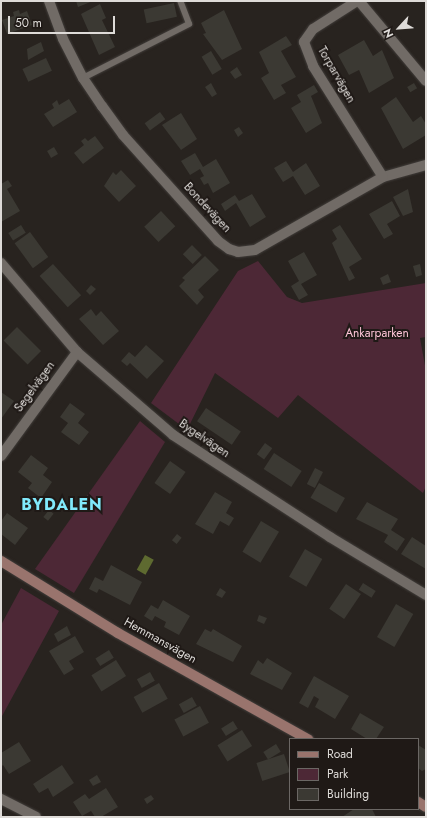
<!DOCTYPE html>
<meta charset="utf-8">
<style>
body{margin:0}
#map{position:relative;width:427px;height:818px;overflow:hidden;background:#28231f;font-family:Jost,sans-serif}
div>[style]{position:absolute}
.green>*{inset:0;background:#4d2836}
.water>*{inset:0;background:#5e6a30;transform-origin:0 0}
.building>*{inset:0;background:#3b3933;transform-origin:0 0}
.roads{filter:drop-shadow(0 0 1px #423e3b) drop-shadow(0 0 1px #423e3b)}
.lane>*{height:5.5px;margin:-2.75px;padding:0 2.75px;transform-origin:2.75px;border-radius:2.75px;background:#716b66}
.street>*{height:10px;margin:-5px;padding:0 5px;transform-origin:5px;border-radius:5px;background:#716b66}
.secondary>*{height:10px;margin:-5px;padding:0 5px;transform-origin:5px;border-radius:5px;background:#99746d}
span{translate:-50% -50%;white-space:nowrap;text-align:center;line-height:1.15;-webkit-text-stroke:4px #1f1916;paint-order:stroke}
.street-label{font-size:12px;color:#dedbd8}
.park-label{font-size:12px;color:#fbc3d5}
.district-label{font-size:16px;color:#81eafc;font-weight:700;letter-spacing:1px}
.frame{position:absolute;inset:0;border:2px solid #dedbd8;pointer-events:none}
.legend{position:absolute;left:289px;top:738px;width:130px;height:72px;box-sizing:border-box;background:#1f1916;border:1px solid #6b6764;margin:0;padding:5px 7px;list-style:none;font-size:12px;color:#dedbd8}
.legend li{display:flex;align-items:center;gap:8px;height:20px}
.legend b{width:20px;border:1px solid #6b6764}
.north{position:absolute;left:379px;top:8px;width:40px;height:40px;-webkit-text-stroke:3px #1f1916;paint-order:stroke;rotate:244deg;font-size:11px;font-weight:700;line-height:16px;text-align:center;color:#dedbd8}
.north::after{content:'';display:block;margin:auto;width:14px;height:18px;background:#dedbd8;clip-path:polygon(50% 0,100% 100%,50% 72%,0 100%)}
.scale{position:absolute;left:8px;top:16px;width:107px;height:18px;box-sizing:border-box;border:2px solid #dedbd8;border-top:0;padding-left:5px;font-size:12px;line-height:14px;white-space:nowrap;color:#dedbd8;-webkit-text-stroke:3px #1f1916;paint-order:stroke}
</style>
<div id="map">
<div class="green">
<i style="clip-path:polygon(258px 261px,287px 297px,302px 303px,426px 283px,426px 337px,420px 338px,426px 371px,426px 486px,423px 493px,298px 395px,278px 418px,215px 373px,187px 430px,151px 403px,238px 271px)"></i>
<i style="clip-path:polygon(140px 421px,165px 442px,74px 593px,35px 569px)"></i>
<i style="clip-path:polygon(21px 588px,59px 611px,1px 718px,1px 625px)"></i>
</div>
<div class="water">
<i style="left:145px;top:555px;width:10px;height:17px;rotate:29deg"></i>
</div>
<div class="building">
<i style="clip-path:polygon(76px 1px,93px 1px,78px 7px)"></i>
<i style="left:174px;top:3px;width:14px;height:31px;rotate:78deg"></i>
<i style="clip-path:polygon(100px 4px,106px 18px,102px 20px,115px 47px,99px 55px,81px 14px)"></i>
<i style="clip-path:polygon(19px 10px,20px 14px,27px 11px,32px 25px,7px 34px,2px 20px,14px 16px,13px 12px)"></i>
<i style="clip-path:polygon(224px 10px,242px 49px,222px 60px,203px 34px,206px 33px,201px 23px)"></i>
<i style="clip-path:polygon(286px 36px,292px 45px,281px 51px,296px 77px,281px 85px,286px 93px,274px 100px,261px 78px,269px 73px,259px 52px)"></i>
<i style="clip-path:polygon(364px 40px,373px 56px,382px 50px,394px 78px,369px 93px,359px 70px,349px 75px,338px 55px)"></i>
<i style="clip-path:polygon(41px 42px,44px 51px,28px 60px,27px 49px)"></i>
<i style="left:211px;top:51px;width:21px;height:11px;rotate:59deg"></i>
<i style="left:46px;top:58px;width:14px;height:26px;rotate:65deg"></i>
<i style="clip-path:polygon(237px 67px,242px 75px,235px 79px,230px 72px)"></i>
<i style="clip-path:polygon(211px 83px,217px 94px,212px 97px,205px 87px)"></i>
<i style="left:414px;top:83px;width:6px;height:8px;rotate:59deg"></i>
<i style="clip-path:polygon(314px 85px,318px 92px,311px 96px,322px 123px,306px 133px,291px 108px,301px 102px,297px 95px)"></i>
<i style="clip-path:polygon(396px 97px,413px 122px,421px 116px,426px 124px,426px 135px,403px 149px,381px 108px)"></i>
<i style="clip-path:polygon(69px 99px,77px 112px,53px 127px,44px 114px,54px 108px,52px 104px,57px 100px,59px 105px)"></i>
<i style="left:160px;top:112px;width:9px;height:19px;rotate:54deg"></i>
<i style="clip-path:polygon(181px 113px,197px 139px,181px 150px,162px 125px)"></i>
<i style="clip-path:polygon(239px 127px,243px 133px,238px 137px,234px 130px)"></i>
<i style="clip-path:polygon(95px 136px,104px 148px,83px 164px,74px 153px,84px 145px,81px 141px,85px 138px,88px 141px)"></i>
<i style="left:54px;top:147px;width:8px;height:8px;rotate:60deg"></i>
<i style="clip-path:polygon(195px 153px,203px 167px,216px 159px,230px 183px,213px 193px,208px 183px,204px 185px,200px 178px,204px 176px,200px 169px,190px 175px,181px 161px)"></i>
<i style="clip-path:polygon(286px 161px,293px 172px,306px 163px,320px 186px,305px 195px,293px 176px,283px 182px,274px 168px)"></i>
<i style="clip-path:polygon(121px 170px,136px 186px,119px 202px,104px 186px,113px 172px,116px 175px)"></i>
<i style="clip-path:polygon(8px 180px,12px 186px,7px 189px,20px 211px,1px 222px,1px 184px)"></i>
<i style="clip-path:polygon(408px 189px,413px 212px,403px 216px,393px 197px)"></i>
<i style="clip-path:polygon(252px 194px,266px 217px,250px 227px,236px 203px,225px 211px,221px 204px,235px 195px,239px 201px)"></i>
<i style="clip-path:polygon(392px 201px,400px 216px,387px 224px,393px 234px,384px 239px,369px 214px)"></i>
<i style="left:161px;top:211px;width:21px;height:23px;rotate:47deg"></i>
<i style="left:21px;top:225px;width:9px;height:15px;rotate:58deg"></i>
<i style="clip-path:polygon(340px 225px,362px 259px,349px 267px,355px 278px,349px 281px,332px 243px,337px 239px,332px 230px)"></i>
<i style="left:30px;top:232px;width:31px;height:19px;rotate:54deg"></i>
<i style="left:192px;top:245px;width:14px;height:13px;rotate:45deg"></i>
<i style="clip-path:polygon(304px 252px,317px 275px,301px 284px,308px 295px,299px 300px,291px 286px,299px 281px,288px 261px)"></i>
<i style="clip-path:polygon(205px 256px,219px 270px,198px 290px,204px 297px,197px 305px,179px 286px,185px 280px,182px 278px)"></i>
<i style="left:53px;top:264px;width:42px;height:18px;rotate:48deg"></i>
<i style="clip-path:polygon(420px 264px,422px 275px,416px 277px,413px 266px)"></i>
<i style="clip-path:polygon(388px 274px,391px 282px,383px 285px,380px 278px)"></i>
<i style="clip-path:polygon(91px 285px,96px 289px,90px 295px,86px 291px)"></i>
<i style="clip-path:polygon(91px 309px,96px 316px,101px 311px,119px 331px,103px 345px,79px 319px)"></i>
<i style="left:17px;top:327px;width:34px;height:19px;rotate:45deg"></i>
<i style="clip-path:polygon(146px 345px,164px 361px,147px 379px,130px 363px,127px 366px,121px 361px,129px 352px,135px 357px)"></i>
<i style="clip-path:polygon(1px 392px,14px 401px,1px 419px)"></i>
<i style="clip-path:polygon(70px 403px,85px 414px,78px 423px,89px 432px,79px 445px,61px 432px,68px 423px,60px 417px)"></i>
<i style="left:206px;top:408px;width:42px;height:16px;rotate:34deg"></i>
<i style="left:265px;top:443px;width:9px;height:14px;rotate:36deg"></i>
<i style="left:274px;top:453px;width:33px;height:19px;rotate:33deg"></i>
<i style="clip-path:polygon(31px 455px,48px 468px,43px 475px,52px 482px,41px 498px,28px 488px,32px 483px,18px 472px)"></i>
<i style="left:170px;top:461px;width:19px;height:27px;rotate:35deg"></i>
<i style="left:315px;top:468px;width:9px;height:18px;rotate:27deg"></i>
<i style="left:319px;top:483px;width:30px;height:17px;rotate:30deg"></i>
<i style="clip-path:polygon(215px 492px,232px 502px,226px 513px,234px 518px,229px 526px,220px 521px,213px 534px,195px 524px)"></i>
<i style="clip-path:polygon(367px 502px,398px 519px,391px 530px,405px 539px,397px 551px,384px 542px,388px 535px,356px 519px)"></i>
<i style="left:49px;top:510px;width:6px;height:9px;rotate:39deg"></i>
<i style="clip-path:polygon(7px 513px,28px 528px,15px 545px,1px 534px,1px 521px)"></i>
<i style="left:261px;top:521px;width:21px;height:36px;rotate:31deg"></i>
<i style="left:177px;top:534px;width:6px;height:8px;rotate:39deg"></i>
<i style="clip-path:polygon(412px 537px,426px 546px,426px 569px,401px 554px)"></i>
<i style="left:305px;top:549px;width:20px;height:32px;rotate:30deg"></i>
<i style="clip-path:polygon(111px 565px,142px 582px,130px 605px,99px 589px,97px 593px,89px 589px,95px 577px,103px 581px)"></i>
<i style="left:363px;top:583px;width:15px;height:8px;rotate:32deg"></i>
<i style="left:346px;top:584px;width:18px;height:30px;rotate:34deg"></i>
<i style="clip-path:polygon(220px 588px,226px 592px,222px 598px,216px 595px)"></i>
<i style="clip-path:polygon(163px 600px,190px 616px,179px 635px,164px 627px,166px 622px,155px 616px,152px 621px,144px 616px,151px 605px,158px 609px)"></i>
<i style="left:396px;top:604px;width:20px;height:38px;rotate:30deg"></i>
<i style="clip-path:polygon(259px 615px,267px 618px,264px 624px,257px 621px)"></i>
<i style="clip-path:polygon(67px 626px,71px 635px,58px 642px,54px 634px)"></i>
<i style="clip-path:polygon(205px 629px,211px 632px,213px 629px,242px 646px,233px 662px,196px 644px)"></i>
<i style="clip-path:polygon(75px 636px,84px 652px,69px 661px,74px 669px,64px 675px,49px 651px)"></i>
<i style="left:109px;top:650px;width:9px;height:16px;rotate:58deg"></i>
<i style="clip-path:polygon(267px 658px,292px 673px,282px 690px,250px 674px,258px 660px,263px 664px)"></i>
<i style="left:116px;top:660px;width:19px;height:29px;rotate:58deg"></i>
<i style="left:150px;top:672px;width:10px;height:15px;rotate:61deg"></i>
<i style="clip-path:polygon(314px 676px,349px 696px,335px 719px,315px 707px,319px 699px,314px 696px,308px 708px,299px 703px)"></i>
<i style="left:159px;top:683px;width:18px;height:29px;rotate:61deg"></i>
<i style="left:192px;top:697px;width:10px;height:15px;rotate:61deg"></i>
<i style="left:200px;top:706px;width:19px;height:29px;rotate:62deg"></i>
<i style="clip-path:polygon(360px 713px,384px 727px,376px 739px,367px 739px,351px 729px)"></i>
<i style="left:233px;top:721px;width:9px;height:14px;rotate:58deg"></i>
<i style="left:242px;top:730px;width:19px;height:29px;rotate:58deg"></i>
<i style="clip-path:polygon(19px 742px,31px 761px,9px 774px,3px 765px,1px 767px,1px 753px)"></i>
<i style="left:276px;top:744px;width:9px;height:15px;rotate:58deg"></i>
<i style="clip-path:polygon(418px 745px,426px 750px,426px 769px,422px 771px,418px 768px)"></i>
<i style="left:284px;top:754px;width:19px;height:29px;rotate:72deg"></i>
<i style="clip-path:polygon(62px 765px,74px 783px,53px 797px,48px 788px,39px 793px,33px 784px)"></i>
<i style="clip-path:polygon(97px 775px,101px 782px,93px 786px,89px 780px)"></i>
<i style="clip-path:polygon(106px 788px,118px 807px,101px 817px,95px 817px,91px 811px,82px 816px,73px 802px,85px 794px,89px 799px)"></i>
<i style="clip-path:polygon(151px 795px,154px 799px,147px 804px,144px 799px)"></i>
<i style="clip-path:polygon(354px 809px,372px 809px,376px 817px,342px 817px)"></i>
</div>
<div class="roads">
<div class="lane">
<i style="left:83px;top:78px;width:119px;rotate:-27deg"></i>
<i style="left:189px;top:24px;width:25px;rotate:-111deg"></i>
</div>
<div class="street">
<i style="left:49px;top:1px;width:40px;rotate:69.8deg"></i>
<i style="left:63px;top:39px;width:44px;rotate:62.9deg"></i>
<i style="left:83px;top:78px;width:34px;rotate:56deg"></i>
<i style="left:102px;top:106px;width:36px;rotate:54deg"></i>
<i style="left:123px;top:135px;width:142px;rotate:48.1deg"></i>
<i style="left:218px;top:241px;width:14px;rotate:36deg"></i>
<i style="left:229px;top:249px;width:9px;rotate:18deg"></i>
<i style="left:238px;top:252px;width:17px;rotate:-7deg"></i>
<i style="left:255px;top:250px;width:147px;rotate:-29.7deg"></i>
<i style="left:383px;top:177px;width:45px;rotate:-15.6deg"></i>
<i style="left:357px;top:1px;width:52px;rotate:147.5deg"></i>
<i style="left:313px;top:29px;width:16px;rotate:125deg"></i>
<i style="left:304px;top:42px;width:26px;rotate:69deg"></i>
<i style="left:313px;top:66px;width:131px;rotate:57.8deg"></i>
<i style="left:359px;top:1px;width:104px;rotate:50.1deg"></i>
<i style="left:1px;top:263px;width:117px;rotate:49.5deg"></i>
<i style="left:77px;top:352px;width:127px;rotate:40.8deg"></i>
<i style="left:173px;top:435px;width:187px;rotate:33deg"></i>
<i style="left:330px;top:537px;width:112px;rotate:31.1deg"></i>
<i style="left:1px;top:456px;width:129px;rotate:-53.8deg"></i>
<i style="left:1px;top:799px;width:39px;rotate:27deg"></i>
</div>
<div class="secondary">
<i style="left:1px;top:561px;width:137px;rotate:31.6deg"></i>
<i style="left:118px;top:633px;width:218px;rotate:29.2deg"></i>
<i style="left:418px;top:802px;width:9px;rotate:32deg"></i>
</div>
</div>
<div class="street-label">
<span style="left:336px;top:75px;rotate:60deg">Torparvägen</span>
<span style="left:207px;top:208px;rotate:47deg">Bondevägen</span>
<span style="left:35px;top:387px;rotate:-54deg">Segelvägen</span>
<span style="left:204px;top:439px;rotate:34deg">Bygelvägen</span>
<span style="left:160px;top:641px;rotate:29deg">Hemmansvägen</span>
</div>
<div class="park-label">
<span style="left:377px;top:334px">Ankarparken</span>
</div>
<div class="district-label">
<span style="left:62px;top:505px">BYDALEN</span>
</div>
<div class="frame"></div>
<ul class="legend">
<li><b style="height:5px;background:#99746d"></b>Road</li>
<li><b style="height:11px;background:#4d2836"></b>Park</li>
<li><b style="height:11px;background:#3b3933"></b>Building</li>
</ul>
<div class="north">N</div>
<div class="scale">50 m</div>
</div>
